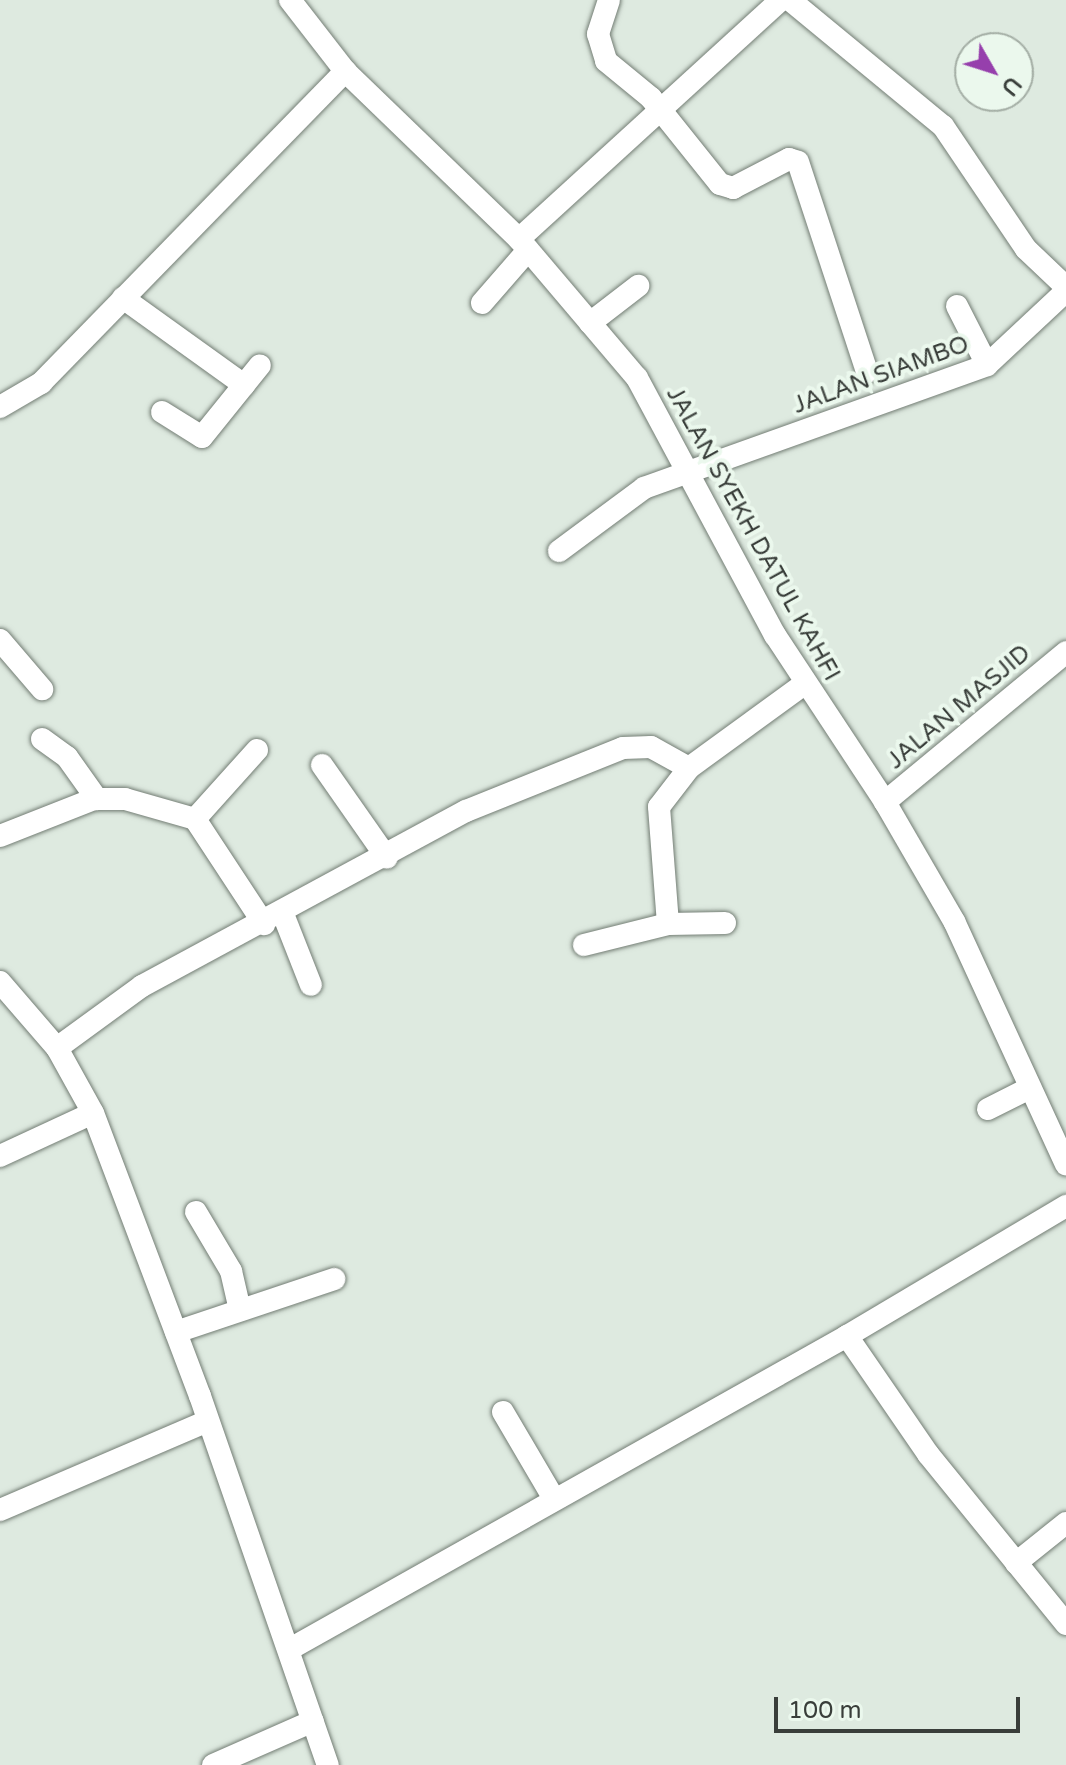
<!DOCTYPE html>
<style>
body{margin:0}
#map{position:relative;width:1066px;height:1765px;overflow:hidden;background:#deeae0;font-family:"Varela Round",sans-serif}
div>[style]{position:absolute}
.roads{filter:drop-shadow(0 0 2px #737d74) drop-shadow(0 0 2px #737d74)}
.minor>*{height:22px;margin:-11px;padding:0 11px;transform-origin:11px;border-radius:11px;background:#fff}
span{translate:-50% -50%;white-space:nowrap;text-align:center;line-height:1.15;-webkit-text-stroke:8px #ebf8ed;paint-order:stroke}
.street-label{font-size:24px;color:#393e3a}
.north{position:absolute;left:954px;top:32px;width:80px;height:80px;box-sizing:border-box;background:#ebf8ed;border:2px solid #a4aea5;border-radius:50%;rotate:129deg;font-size:22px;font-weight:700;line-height:32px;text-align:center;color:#393e3a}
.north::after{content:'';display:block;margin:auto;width:28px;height:36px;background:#963fac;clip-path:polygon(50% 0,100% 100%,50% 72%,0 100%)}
.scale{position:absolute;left:774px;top:1697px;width:246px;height:36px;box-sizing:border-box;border:4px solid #393e3a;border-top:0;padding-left:10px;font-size:24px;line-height:28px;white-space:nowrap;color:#393e3a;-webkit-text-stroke:6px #ebf8ed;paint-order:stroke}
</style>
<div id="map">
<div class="roads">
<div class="minor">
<i style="left:290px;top:0;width:90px;rotate:52.2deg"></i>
<i style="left:345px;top:71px;width:242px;rotate:44deg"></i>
<i style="left:519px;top:239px;width:182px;rotate:49.7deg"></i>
<i style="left:637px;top:378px;width:292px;rotate:61.8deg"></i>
<i style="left:775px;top:635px;width:200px;rotate:56.6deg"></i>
<i style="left:885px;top:802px;width:138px;rotate:59.9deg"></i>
<i style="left:954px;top:921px;width:268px;rotate:65.3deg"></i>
<i style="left:609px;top:0;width:36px;rotate:108deg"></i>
<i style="left:598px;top:34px;width:28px;rotate:73deg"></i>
<i style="left:606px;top:61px;width:58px;rotate:39.4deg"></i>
<i style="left:651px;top:98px;width:110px;rotate:51.3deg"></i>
<i style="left:720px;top:184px;width:14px;rotate:17deg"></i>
<i style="left:733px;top:188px;width:63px;rotate:-27.4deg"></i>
<i style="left:789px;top:159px;width:9px;rotate:18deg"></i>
<i style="left:798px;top:162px;width:221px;rotate:71.8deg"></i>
<i style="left:790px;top:0;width:198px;rotate:39.5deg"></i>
<i style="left:943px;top:126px;width:148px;rotate:56deg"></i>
<i style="left:1026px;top:249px;width:55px;rotate:43.5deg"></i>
<i style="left:519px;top:239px;width:355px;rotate:-42.4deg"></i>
<i style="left:123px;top:298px;width:149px;rotate:35.7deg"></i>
<i style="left:482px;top:303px;width:70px;rotate:-49deg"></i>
<i style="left:957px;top:306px;width:66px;rotate:63deg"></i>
<i style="left:590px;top:323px;width:61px;rotate:-37.6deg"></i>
<i style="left:0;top:407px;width:48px;rotate:-30.3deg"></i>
<i style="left:41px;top:383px;width:436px;rotate:-45.7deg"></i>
<i style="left:162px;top:412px;width:47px;rotate:32deg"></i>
<i style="left:202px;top:437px;width:92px;rotate:-51.1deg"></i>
<i style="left:559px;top:551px;width:106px;rotate:-36.5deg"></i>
<i style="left:644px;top:488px;width:364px;rotate:-19.7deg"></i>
<i style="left:987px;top:365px;width:108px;rotate:-43.1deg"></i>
<i style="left:0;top:640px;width:65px;rotate:49.4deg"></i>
<i style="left:42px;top:739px;width:31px;rotate:36deg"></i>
<i style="left:67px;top:757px;width:52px;rotate:54.5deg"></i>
<i style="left:257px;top:750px;width:93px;rotate:131.9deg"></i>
<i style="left:195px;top:819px;width:126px;rotate:56.7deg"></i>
<i style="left:322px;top:765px;width:113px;rotate:55deg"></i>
<i style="left:689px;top:768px;width:49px;rotate:127.6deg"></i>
<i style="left:659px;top:807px;width:117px;rotate:85.6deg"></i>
<i style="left:668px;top:924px;width:57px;rotate:-1deg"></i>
<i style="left:885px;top:802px;width:235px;rotate:-39.6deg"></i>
<i style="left:0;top:836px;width:101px;rotate:-21.5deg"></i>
<i style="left:94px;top:799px;width:31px"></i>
<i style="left:125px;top:799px;width:73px;rotate:15.9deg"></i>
<i style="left:283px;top:914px;width:76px;rotate:68.5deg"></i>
<i style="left:584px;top:945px;width:87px;rotate:-14deg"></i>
<i style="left:0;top:982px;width:87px;rotate:49.2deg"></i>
<i style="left:57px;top:1048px;width:74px;rotate:61deg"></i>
<i style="left:93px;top:1113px;width:303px;rotate:69.3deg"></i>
<i style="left:200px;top:1396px;width:391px;rotate:70.9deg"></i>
<i style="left:57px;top:1048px;width:105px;rotate:-36.1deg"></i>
<i style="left:142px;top:986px;width:368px;rotate:-28.4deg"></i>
<i style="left:466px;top:811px;width:169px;rotate:-21.9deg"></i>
<i style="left:623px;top:748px;width:28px;rotate:-2deg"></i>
<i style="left:651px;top:747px;width:43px;rotate:28.9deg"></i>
<i style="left:689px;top:768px;width:142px;rotate:-36.1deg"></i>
<i style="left:988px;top:1109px;width:47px;rotate:-26.6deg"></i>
<i style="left:0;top:1156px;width:102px;rotate:-24.8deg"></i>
<i style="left:196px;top:1212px;width:69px;rotate:59.3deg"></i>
<i style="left:231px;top:1271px;width:40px;rotate:77deg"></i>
<i style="left:176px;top:1332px;width:167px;rotate:-18.5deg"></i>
<i style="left:847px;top:1336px;width:143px;rotate:55.5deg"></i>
<i style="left:928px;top:1454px;width:219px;rotate:50.9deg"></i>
<i style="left:503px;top:1412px;width:101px;rotate:59.6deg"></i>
<i style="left:0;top:1510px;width:226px;rotate:-23.2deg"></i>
<i style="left:1016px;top:1563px;width:64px;rotate:-38.7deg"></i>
<i style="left:290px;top:1649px;width:639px;rotate:-29.33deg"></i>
<i style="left:847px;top:1336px;width:255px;rotate:-30.7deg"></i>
<i style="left:213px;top:1765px;width:109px;rotate:-23.7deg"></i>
</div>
</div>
<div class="street-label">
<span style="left:881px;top:375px;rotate:-20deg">JALAN SIAMBO</span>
<span style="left:753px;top:534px;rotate:61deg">JALAN SYEKH DATUL KAHFI</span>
<span style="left:959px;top:707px;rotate:-40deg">JALAN MASJID</span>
</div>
<div class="north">U</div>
<div class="scale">100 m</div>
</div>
